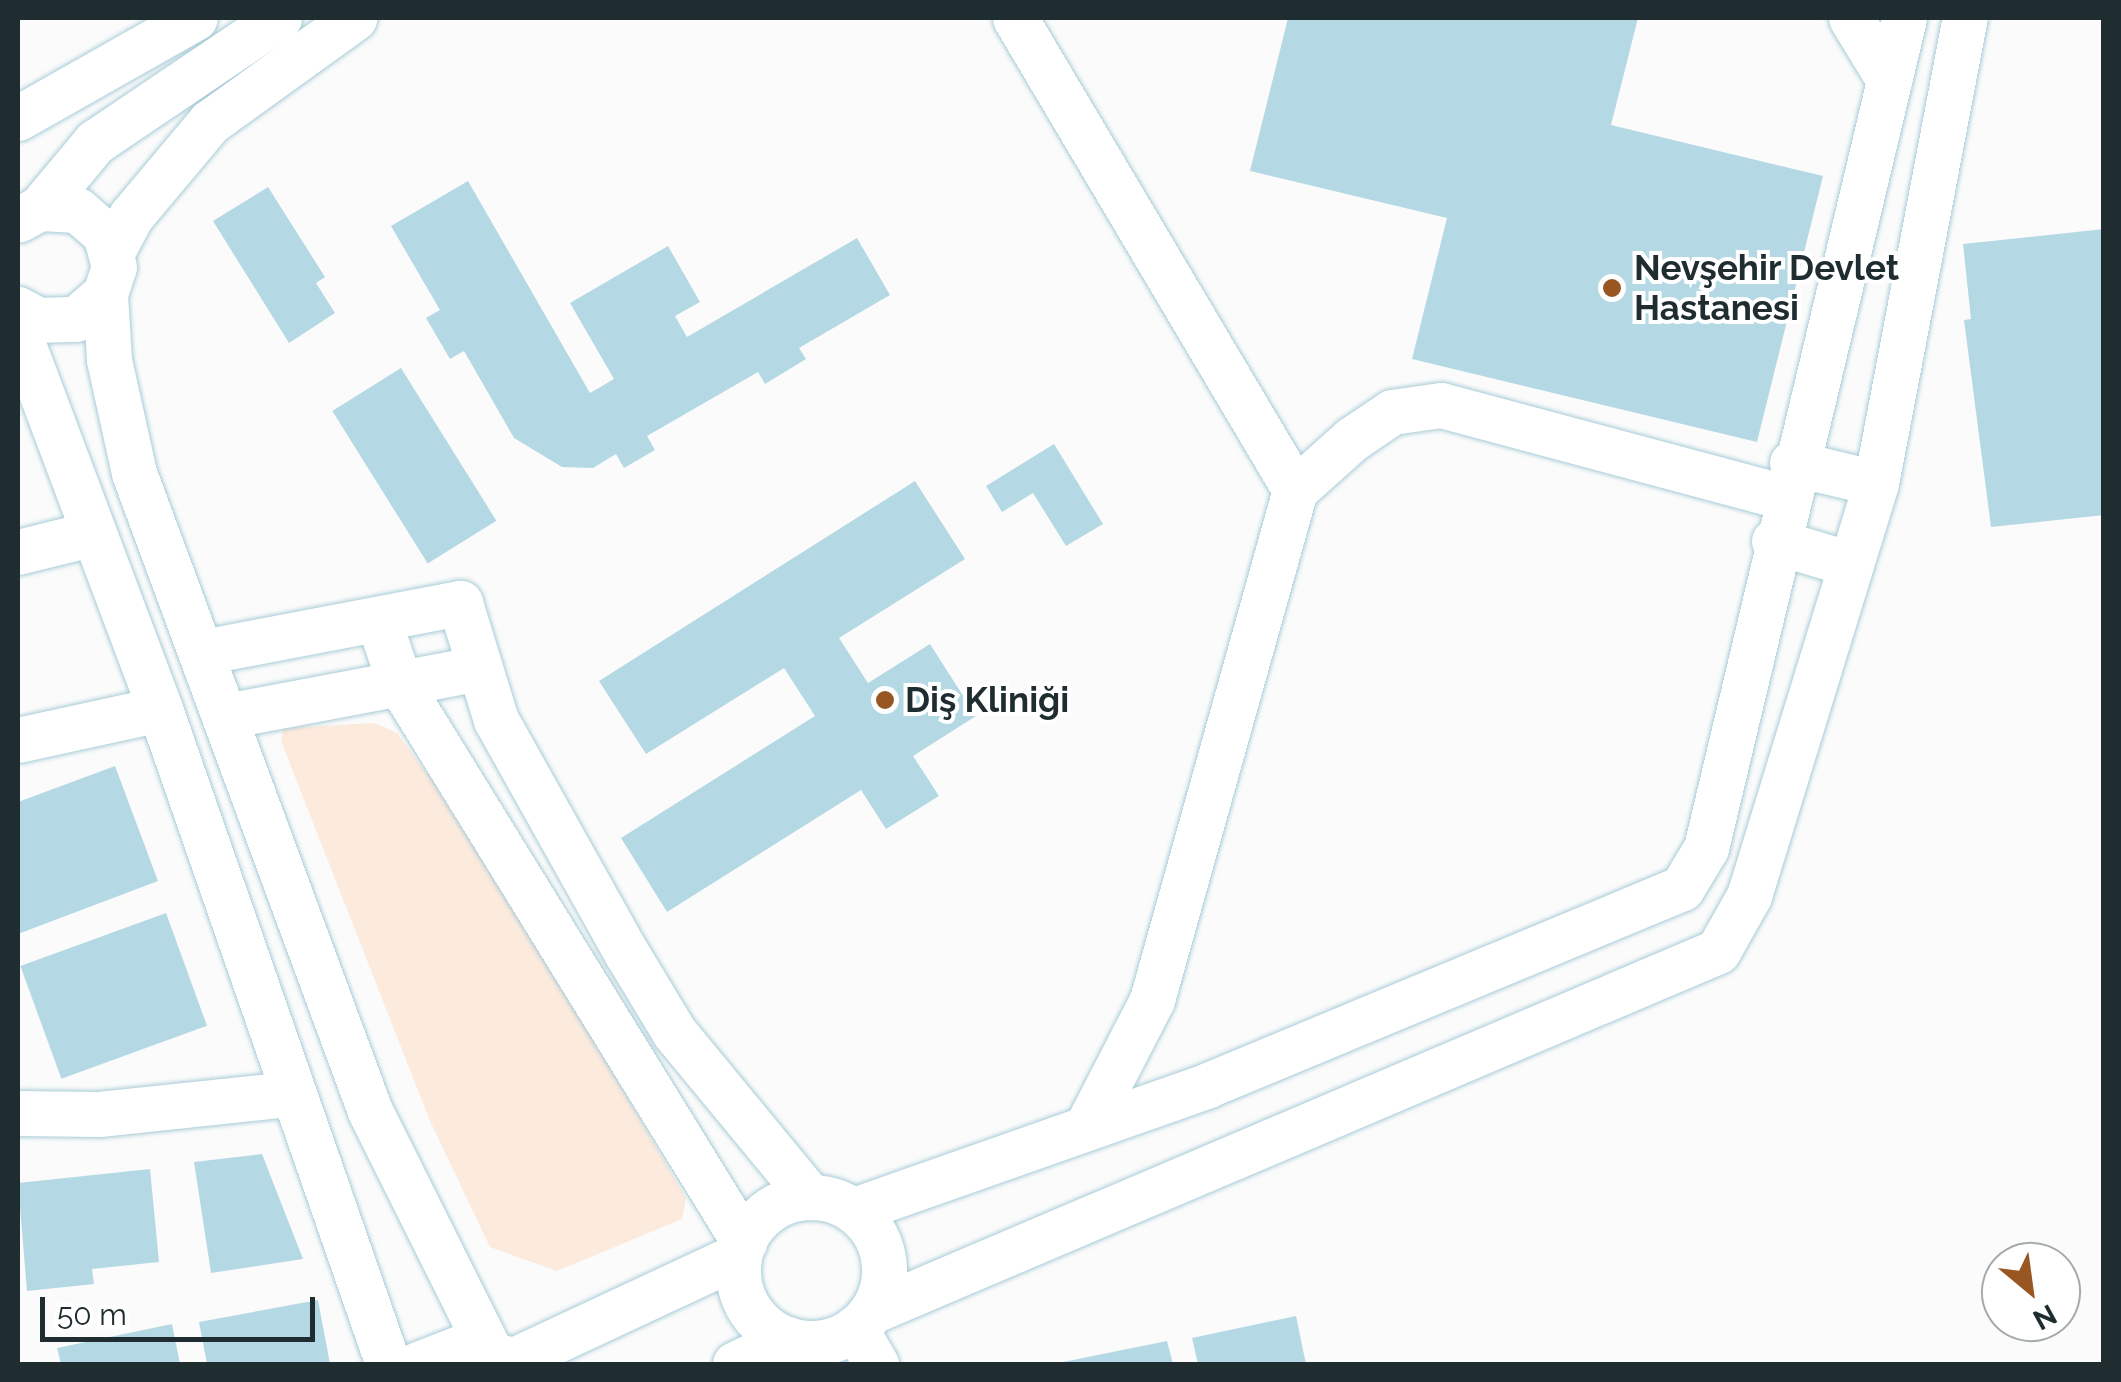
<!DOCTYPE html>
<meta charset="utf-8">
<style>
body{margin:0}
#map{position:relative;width:2121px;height:1382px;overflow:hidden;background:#fbfbfb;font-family:Raleway,sans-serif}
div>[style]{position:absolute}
.green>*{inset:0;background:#fceadd}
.building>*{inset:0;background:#b5d9e4;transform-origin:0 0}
.roads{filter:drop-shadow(0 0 2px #a8ccd7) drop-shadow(0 0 2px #a8ccd7)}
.minor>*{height:45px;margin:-22.5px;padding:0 22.5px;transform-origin:22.5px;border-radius:22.5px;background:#fff}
.minor>.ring{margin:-22.5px;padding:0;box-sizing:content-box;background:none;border:45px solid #fff;border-radius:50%}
.dots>*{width:28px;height:28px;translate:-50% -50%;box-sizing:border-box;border:5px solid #fff;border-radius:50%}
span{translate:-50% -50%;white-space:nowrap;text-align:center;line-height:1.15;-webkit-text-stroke:8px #fff;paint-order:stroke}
.poi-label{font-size:35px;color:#1f2d31;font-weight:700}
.left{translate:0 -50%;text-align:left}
.frame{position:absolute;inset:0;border:20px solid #1f2d31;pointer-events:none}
.north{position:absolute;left:1981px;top:1242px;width:100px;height:100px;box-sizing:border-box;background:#fff;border:2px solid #a5abad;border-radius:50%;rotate:151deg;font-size:28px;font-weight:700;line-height:40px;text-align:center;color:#1f2d31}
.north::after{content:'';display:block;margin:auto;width:35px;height:45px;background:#985722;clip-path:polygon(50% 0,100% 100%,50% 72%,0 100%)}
.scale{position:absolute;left:40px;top:1297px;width:275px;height:45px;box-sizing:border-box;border:5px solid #1f2d31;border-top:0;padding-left:12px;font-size:30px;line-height:35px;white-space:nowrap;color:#1f2d31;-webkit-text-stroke:8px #fff;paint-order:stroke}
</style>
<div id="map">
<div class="green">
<i style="clip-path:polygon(374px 723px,397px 733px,432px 780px,570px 999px,686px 1198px,682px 1219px,557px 1271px,490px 1247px,430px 1121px,281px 741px,283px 728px)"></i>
</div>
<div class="building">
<i style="clip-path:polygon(1288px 18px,1638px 18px,1611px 125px,1823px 176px,1757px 442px,1412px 359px,1447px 218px,1250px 171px)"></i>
<i style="clip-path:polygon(468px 181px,590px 393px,614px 379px,570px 303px,668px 246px,700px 302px,675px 316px,687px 337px,857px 238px,890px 295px,799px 348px,806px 359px,765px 384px,758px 372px,647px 436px,655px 450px,624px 468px,616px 454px,593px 468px,562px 467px,514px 438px,464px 351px,450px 359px,426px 318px,440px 310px,391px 226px)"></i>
<i style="clip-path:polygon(268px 187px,325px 277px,316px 283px,335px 313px,289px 343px,213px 221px)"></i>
<i style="clip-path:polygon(2104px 229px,2104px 515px,1991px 527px,1964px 320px,1971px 319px,1963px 244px)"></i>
<i style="left:401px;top:368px;width:180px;height:81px;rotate:58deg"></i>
<i style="clip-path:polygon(1054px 444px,1103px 524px,1066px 546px,1033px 493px,1002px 512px,986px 486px)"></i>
<i style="clip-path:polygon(915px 481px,965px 559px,839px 638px,868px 683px,930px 644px,976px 716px,913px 756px,939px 796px,886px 829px,861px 790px,667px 912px,621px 838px,815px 716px,784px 668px,646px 754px,599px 681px)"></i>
<i style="clip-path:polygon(115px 766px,158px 881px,18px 934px,18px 802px)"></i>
<i style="left:166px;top:913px;width:120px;height:155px;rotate:70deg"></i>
<i style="clip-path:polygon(262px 1154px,303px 1259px,211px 1273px,194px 1162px)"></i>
<i style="clip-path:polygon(150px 1169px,159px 1262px,92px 1269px,94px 1284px,27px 1291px,18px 1183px)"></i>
<i style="clip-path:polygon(318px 1300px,330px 1364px,207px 1364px,199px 1322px)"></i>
<i style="clip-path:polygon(1296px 1316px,1306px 1364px,1198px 1364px,1192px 1338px)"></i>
<i style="clip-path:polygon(172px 1324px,180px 1364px,61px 1364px,57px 1348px)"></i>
<i style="clip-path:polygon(1167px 1341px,1173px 1364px,1058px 1364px,1058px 1363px)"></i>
</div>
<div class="roads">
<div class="minor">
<i style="left:1015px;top:18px;width:549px;rotate:59.32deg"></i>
<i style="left:1851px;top:18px;width:73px;rotate:58.5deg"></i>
<i style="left:18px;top:118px;width:203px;rotate:-29.5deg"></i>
<i style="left:40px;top:208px;width:86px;rotate:-50.2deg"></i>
<i style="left:95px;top:142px;width:222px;rotate:-34deg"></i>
<i style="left:112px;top:252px;width:41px;rotate:-62.2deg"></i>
<i style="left:131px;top:216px;width:123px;rotate:-50deg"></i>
<i style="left:210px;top:122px;width:178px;rotate:-35.8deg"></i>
<i style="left:105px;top:294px;width:66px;rotate:86.5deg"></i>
<i style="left:109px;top:360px;width:116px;rotate:77.5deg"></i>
<i style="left:134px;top:473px;width:680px;rotate:69.7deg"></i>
<i style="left:370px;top:1111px;width:267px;rotate:63.5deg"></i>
<i style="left:18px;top:309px;width:24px;rotate:28deg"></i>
<i style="left:39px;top:320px;width:37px;rotate:-2deg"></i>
<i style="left:76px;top:319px;width:38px;rotate:-41deg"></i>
<i style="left:105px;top:294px;width:28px;rotate:-72deg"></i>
<i style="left:114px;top:267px;width:34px;rotate:-105deg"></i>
<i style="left:105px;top:234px;width:37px;rotate:-139deg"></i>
<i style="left:77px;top:210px;width:37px;rotate:-177deg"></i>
<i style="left:40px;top:208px;width:24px;rotate:152deg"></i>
<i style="left:18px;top:331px;width:404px;rotate:69.4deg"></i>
<i style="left:160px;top:709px;width:694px;rotate:70.81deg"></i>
<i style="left:1792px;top:463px;width:86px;rotate:13.4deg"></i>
<i style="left:1774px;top:541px;width:79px;rotate:16.8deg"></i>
<i style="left:18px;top:552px;width:74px;rotate:-14deg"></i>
<i style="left:378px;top:619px;width:69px;rotate:71.3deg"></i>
<i style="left:400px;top:684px;width:656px;rotate:58.35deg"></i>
<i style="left:203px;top:652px;width:262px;rotate:-10.8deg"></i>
<i style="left:460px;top:603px;width:122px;rotate:72.9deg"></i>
<i style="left:496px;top:720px;width:268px;rotate:60.8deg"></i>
<i style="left:627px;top:954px;width:91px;rotate:58.9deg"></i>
<i style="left:674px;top:1032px;width:214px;rotate:50.5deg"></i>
<i style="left:226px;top:716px;width:258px;rotate:-10.7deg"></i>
<i style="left:18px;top:740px;width:145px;rotate:-12.3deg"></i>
<i style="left:18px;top:1113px;width:81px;rotate:0.7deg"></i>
<i style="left:99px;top:1114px;width:192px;rotate:-6deg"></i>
<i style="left:1086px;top:1128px;width:144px;rotate:-62.7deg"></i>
<i style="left:1152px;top:1000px;width:530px;rotate:-74.34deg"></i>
<i style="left:1295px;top:490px;width:76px;rotate:-41.8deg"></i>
<i style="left:1352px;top:439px;width:48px;rotate:-34deg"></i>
<i style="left:1392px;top:412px;width:49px;rotate:-8.1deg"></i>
<i style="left:1441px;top:405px;width:356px;rotate:15deg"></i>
<i class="ring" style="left:738px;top:1197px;width:101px;height:101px"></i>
<i style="left:854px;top:1210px;width:375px;rotate:-19.4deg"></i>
<i style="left:1208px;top:1085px;width:513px;rotate:-22.57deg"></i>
<i style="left:1682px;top:888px;width:47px;rotate:-59deg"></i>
<i style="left:1706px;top:848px;width:853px;rotate:-76.58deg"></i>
<i style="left:872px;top:1311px;width:919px;rotate:-23.05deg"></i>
<i style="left:1718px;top:951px;width:63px;rotate:-60.6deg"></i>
<i style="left:1749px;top:896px;width:432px;rotate:-72.9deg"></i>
<i style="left:1876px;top:483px;width:473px;rotate:-79.2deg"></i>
<i style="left:855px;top:1328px;width:42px;rotate:59.7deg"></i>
<i style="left:514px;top:1360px;width:248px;rotate:-25deg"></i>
<i style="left:418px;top:1364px;width:47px;rotate:-21.1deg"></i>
<i style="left:462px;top:1347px;width:53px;rotate:14.3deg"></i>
<i style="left:735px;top:1364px;width:58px;rotate:-25.7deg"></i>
</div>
</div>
<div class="dots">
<i style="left:1612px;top:288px;background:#985722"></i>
<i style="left:885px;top:700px;background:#985722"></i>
</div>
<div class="poi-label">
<span class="left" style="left:1634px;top:288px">Nevşehir Devlet<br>Hastanesi</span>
<span class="left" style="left:905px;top:700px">Diş Kliniği</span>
</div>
<div class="frame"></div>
<div class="north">N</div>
<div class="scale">50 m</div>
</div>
